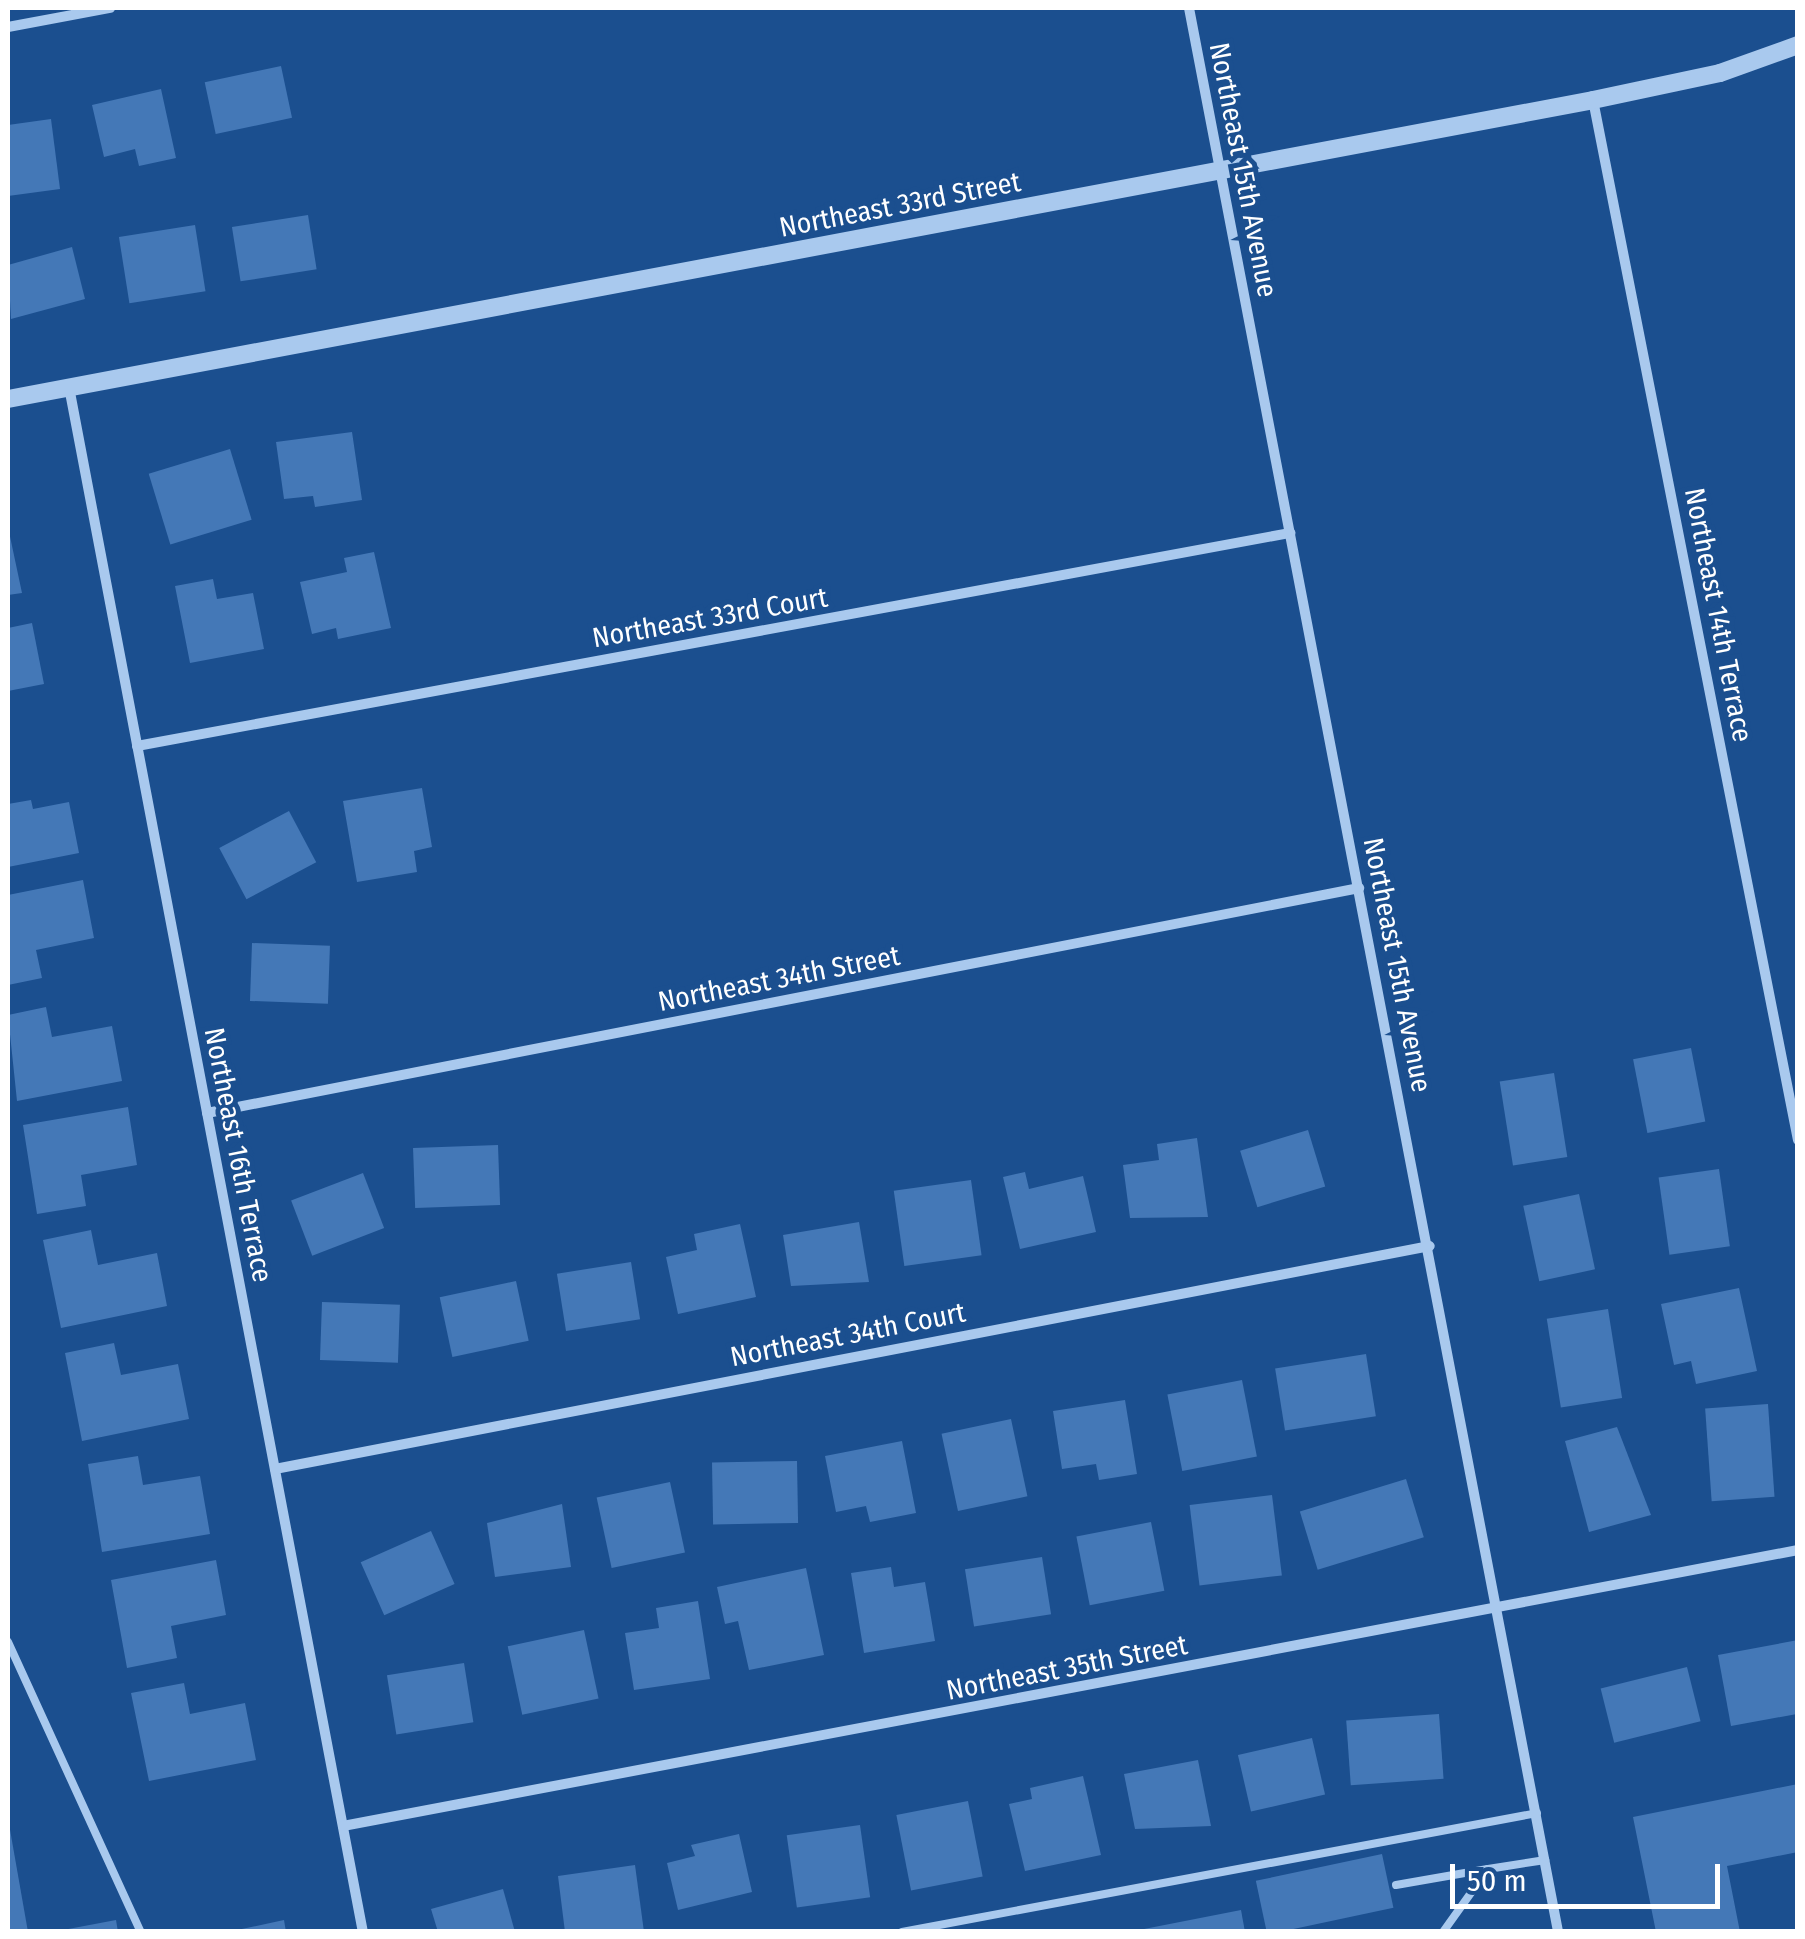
<!DOCTYPE html>
<style>
body{margin:0}
#map{position:relative;width:1805px;height:1939px;overflow:hidden;background:#1b4f8f;font-family:"Fira Sans Condensed",sans-serif}
div>[style]{position:absolute}
.building>*{inset:0;background:#4478b7;transform-origin:0 0}
.service>*{height:8px;margin:-4px;padding:0 4px;transform-origin:4px;border-radius:4px;background:#a9c9ee}
.minor>*{height:10px;margin:-5px;padding:0 5px;transform-origin:5px;border-radius:5px;background:#a9c9ee}
.tertiary>*{height:18px;margin:-9px;padding:0 9px;transform-origin:9px;border-radius:9px;background:#a9c9ee}
span{translate:-50% -50%;white-space:nowrap;text-align:center;line-height:1.15;-webkit-text-stroke:10px #1b4f8f;paint-order:stroke}
.street-label{font-size:28px;color:#fff}
.frame{position:absolute;inset:0;border:10px solid #fff;pointer-events:none}
.scale{position:absolute;left:1450px;top:1864px;width:270px;height:45px;box-sizing:border-box;border:5px solid #fff;border-top:0;padding-left:12px;font-size:30px;line-height:35px;white-space:nowrap;color:#fff;-webkit-text-stroke:8px #1b4f8f;paint-order:stroke}
</style>
<div id="map">
<div class="building">
<i style="left:281px;top:66px;width:53px;height:78px;rotate:78deg"></i>
<i style="clip-path:polygon(161px 89px,176px 158px,139px 166px,135px 149px,104px 157px,92px 105px)"></i>
<i style="clip-path:polygon(51px 119px,60px 189px,8px 196px,8px 125px)"></i>
<i style="left:308px;top:215px;width:55px;height:77px;rotate:81deg"></i>
<i style="left:195px;top:225px;width:67px;height:77px;rotate:81deg"></i>
<i style="clip-path:polygon(72px 247px,85px 299px,11px 319px,8px 265px)"></i>
<i style="clip-path:polygon(352px 432px,362px 500px,315px 507px,313px 496px,284px 499px,276px 442px)"></i>
<i style="left:230px;top:449px;width:74px;height:85px;rotate:73deg"></i>
<i style="clip-path:polygon(8px 527px,22px 593px,8px 595px)"></i>
<i style="clip-path:polygon(374px 552px,391px 628px,338px 639px,336px 628px,312px 634px,300px 582px,347px 572px,344px 558px)"></i>
<i style="clip-path:polygon(213px 579px,217px 599px,253px 593px,264px 649px,190px 663px,175px 586px)"></i>
<i style="clip-path:polygon(32px 623px,44px 684px,8px 691px,8px 628px)"></i>
<i style="clip-path:polygon(422px 788px,432px 847px,414px 851px,417px 872px,357px 882px,343px 801px)"></i>
<i style="clip-path:polygon(31px 800px,33px 809px,69px 802px,79px 853px,8px 867px,8px 804px)"></i>
<i style="left:289px;top:811px;width:58px;height:79px;rotate:62deg"></i>
<i style="clip-path:polygon(83px 880px,94px 938px,36px 950px,42px 978px,8px 985px,8px 895px)"></i>
<i style="left:252px;top:943px;width:78px;height:58px;rotate:2deg"></i>
<i style="clip-path:polygon(46px 1007px,52px 1037px,112px 1026px,122px 1081px,17px 1101px,8px 1015px)"></i>
<i style="left:1691px;top:1048px;width:75px;height:59px;rotate:79deg"></i>
<i style="left:1554px;top:1073px;width:85px;height:55px;rotate:81deg"></i>
<i style="clip-path:polygon(128px 1107px,137px 1165px,81px 1175px,86px 1206px,37px 1214px,23px 1125px)"></i>
<i style="left:1308px;top:1130px;width:59px;height:71px;rotate:73deg"></i>
<i style="clip-path:polygon(1197px 1138px,1208px 1217px,1130px 1218px,1123px 1165px,1159px 1160px,1157px 1144px)"></i>
<i style="left:498px;top:1145px;width:60px;height:85px;rotate:88deg"></i>
<i style="left:1719px;top:1169px;width:78px;height:61px;rotate:82deg"></i>
<i style="clip-path:polygon(1025px 1172px,1029px 1189px,1083px 1176px,1096px 1232px,1020px 1249px,1003px 1177px)"></i>
<i style="left:363px;top:1173px;width:59px;height:77px;rotate:69deg"></i>
<i style="left:971px;top:1180px;width:76px;height:78px;rotate:82deg"></i>
<i style="left:1579px;top:1194px;width:77px;height:57px;rotate:78deg"></i>
<i style="clip-path:polygon(859px 1222px,869px 1282px,791px 1286px,783px 1235px)"></i>
<i style="clip-path:polygon(740px 1224px,756px 1297px,678px 1314px,666px 1257px,697px 1250px,694px 1234px)"></i>
<i style="clip-path:polygon(91px 1230px,98px 1265px,157px 1253px,167px 1306px,61px 1328px,43px 1240px)"></i>
<i style="left:631px;top:1262px;width:58px;height:75px;rotate:81deg"></i>
<i style="left:516px;top:1281px;width:61px;height:78px;rotate:78deg"></i>
<i style="clip-path:polygon(1739px 1288px,1757px 1371px,1696px 1384px,1691px 1361px,1674px 1365px,1661px 1304px)"></i>
<i style="left:322px;top:1302px;width:78px;height:58px;rotate:2deg"></i>
<i style="left:1608px;top:1309px;width:90px;height:62px;rotate:81deg"></i>
<i style="clip-path:polygon(114px 1343px,121px 1375px,178px 1364px,189px 1419px,82px 1441px,65px 1353px)"></i>
<i style="left:1366px;top:1354px;width:63px;height:92px;rotate:81deg"></i>
<i style="left:1242px;top:1380px;width:78px;height:76px;rotate:79deg"></i>
<i style="clip-path:polygon(1125px 1400px,1137px 1474px,1099px 1480px,1096px 1464px,1062px 1469px,1053px 1411px)"></i>
<i style="left:1768px;top:1404px;width:93px;height:63px;rotate:86deg"></i>
<i style="left:1011px;top:1419px;width:79px;height:71px;rotate:78deg"></i>
<i style="clip-path:polygon(1617px 1427px,1651px 1515px,1589px 1532px,1565px 1441px)"></i>
<i style="clip-path:polygon(902px 1441px,916px 1513px,870px 1522px,866px 1506px,836px 1512px,825px 1456px)"></i>
<i style="clip-path:polygon(138px 1456px,143px 1485px,200px 1476px,210px 1534px,102px 1552px,88px 1464px)"></i>
<i style="left:797px;top:1461px;width:62px;height:85px;rotate:89deg"></i>
<i style="left:1406px;top:1479px;width:61px;height:111px;rotate:73deg"></i>
<i style="left:670px;top:1482px;width:72px;height:75px;rotate:78deg"></i>
<i style="left:1272px;top:1495px;width:81px;height:83px;rotate:83deg"></i>
<i style="clip-path:polygon(562px 1504px,571px 1567px,495px 1577px,487px 1523px)"></i>
<i style="left:1151px;top:1522px;width:70px;height:76px;rotate:79deg"></i>
<i style="left:431px;top:1531px;width:58px;height:77px;rotate:66deg"></i>
<i style="left:1042px;top:1557px;width:58px;height:78px;rotate:81deg"></i>
<i style="clip-path:polygon(216px 1560px,226px 1615px,171px 1626px,177px 1658px,127px 1668px,111px 1580px)"></i>
<i style="clip-path:polygon(891px 1567px,894px 1587px,925px 1582px,935px 1641px,864px 1653px,851px 1573px)"></i>
<i style="clip-path:polygon(806px 1568px,824px 1655px,749px 1670px,738px 1621px,725px 1624px,717px 1587px)"></i>
<i style="clip-path:polygon(698px 1601px,710px 1679px,634px 1690px,625px 1633px,659px 1628px,656px 1608px)"></i>
<i style="left:584px;top:1630px;width:70px;height:78px;rotate:78deg"></i>
<i style="clip-path:polygon(1798px 1640px,1797px 1714px,1731px 1726px,1718px 1655px)"></i>
<i style="left:464px;top:1663px;width:60px;height:78px;rotate:81deg"></i>
<i style="left:1687px;top:1667px;width:56px;height:89px;rotate:76deg"></i>
<i style="clip-path:polygon(184px 1683px,190px 1714px,245px 1703px,256px 1760px,149px 1781px,131px 1693px)"></i>
<i style="left:1439px;top:1714px;width:65px;height:93px;rotate:86deg"></i>
<i style="left:1312px;top:1738px;width:58px;height:76px;rotate:77deg"></i>
<i style="clip-path:polygon(1198px 1760px,1211px 1826px,1135px 1829px,1124px 1774px)"></i>
<i style="clip-path:polygon(1083px 1776px,1101px 1855px,1025px 1871px,1009px 1804px,1032px 1799px,1030px 1788px)"></i>
<i style="clip-path:polygon(1798px 1784px,1798px 1852px,1727px 1866px,1740px 1932px,1656px 1932px,1633px 1817px)"></i>
<i style="left:968px;top:1801px;width:77px;height:73px;rotate:79deg"></i>
<i style="clip-path:polygon(9px 1824px,28px 1932px,8px 1932px)"></i>
<i style="left:860px;top:1825px;width:73px;height:74px;rotate:82deg"></i>
<i style="clip-path:polygon(739px 1834px,752px 1892px,678px 1910px,667px 1863px,695px 1856px,691px 1845px)"></i>
<i style="left:1382px;top:1854px;width:55px;height:129px;rotate:78deg"></i>
<i style="clip-path:polygon(635px 1865px,644px 1932px,565px 1932px,558px 1876px)"></i>
<i style="clip-path:polygon(503px 1889px,515px 1932px,438px 1932px,431px 1909px)"></i>
<i style="clip-path:polygon(1241px 1910px,1245px 1932px,1140px 1932px,1139px 1930px)"></i>
<i style="clip-path:polygon(116px 1920px,118px 1932px,63px 1932px,63px 1930px)"></i>
<i style="clip-path:polygon(284px 1920px,286px 1932px,237px 1932px,237px 1930px)"></i>
</div>
<div class="service">
<i style="left:8px;top:1642px;width:319px;rotate:65.4deg"></i>
<i style="left:1396px;top:1885px;width:93px;rotate:-9.9deg"></i>
<i style="left:902px;top:1932px;width:646px;rotate:-10.61deg"></i>
<i style="left:1443px;top:1932px;width:77px;rotate:-54.5deg"></i>
<i style="left:1488px;top:1869px;width:58px;rotate:-9deg"></i>
</div>
<div class="minor">
<i style="left:1189px;top:8px;width:1959px;rotate:79.14deg"></i>
<i style="left:8px;top:27px;width:104px;rotate:-10.6deg"></i>
<i style="left:1593px;top:100px;width:1060px;rotate:78.85deg"></i>
<i style="left:69px;top:387px;width:1573px;rotate:79.23deg"></i>
<i style="left:137px;top:746px;width:1173px;rotate:-10.47deg"></i>
<i style="left:207px;top:1113px;width:1174px;rotate:-11.05deg"></i>
<i style="left:275px;top:1469px;width:1176px;rotate:-10.93deg"></i>
<i style="left:343px;top:1826px;width:1481px;rotate:-10.74deg"></i>
</div>
<div class="tertiary">
<i style="left:8px;top:399px;width:1613px;rotate:-10.68deg"></i>
<i style="left:1593px;top:100px;width:130px;rotate:-12deg"></i>
<i style="left:1720px;top:73px;width:83px;rotate:-19.7deg"></i>
</div>
<div class="street-label">
<span style="left:1243px;top:170px;rotate:79deg">Northeast 15th Avenue</span>
<span style="left:900px;top:205px;rotate:-11deg">Northeast 33rd Street</span>
<span style="left:1718px;top:615px;rotate:79deg">Northeast 14th Terrace</span>
<span style="left:710px;top:618px;rotate:-10deg">Northeast 33rd Court</span>
<span style="left:1397px;top:965px;rotate:79deg">Northeast 15th Avenue</span>
<span style="left:779px;top:979px;rotate:-11deg">Northeast 34th Street</span>
<span style="left:238px;top:1155px;rotate:79deg">Northeast 16th Terrace</span>
<span style="left:848px;top:1335px;rotate:-11deg">Northeast 34th Court</span>
<span style="left:1067px;top:1668px;rotate:-11deg">Northeast 35th Street</span>
</div>
<div class="frame"></div>
<div class="scale">50 m</div>
</div>
